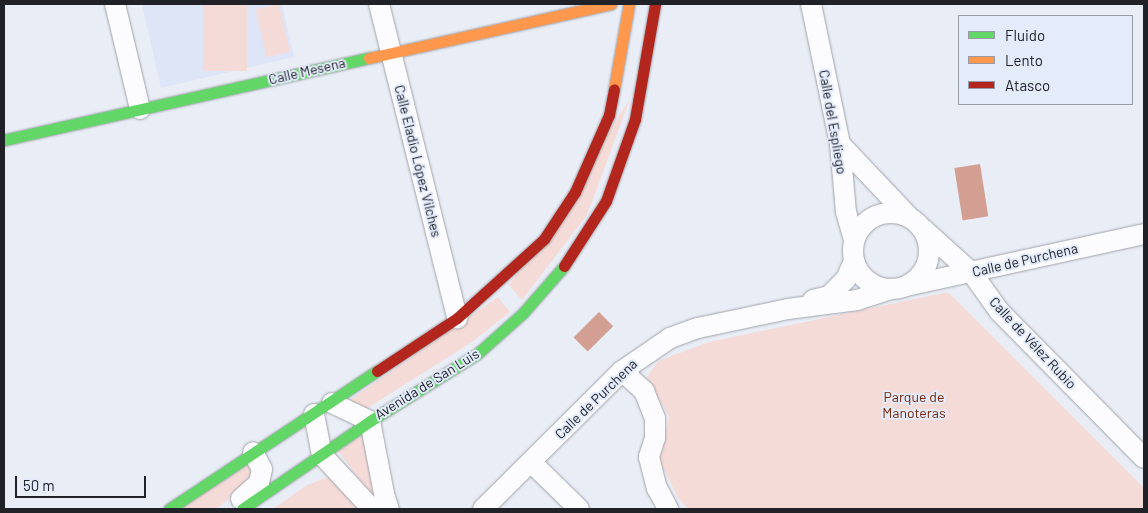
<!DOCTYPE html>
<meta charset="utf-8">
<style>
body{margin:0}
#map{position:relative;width:1148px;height:513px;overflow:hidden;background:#e9edf6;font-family:Barlow,sans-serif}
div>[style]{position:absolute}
.built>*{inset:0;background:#dee5f6}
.green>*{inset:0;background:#f5dbd7;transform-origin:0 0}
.water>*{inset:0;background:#d39f92;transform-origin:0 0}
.roads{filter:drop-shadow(0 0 1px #a0a3aa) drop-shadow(0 0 1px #a0a3aa)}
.street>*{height:20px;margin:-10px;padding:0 10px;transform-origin:10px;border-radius:10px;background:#fcfcfe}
.street>.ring{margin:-10px;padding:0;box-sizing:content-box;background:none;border:20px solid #fcfcfe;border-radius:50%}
.fast>*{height:11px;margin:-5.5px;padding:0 5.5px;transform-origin:5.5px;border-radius:5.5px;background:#63d668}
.slow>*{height:11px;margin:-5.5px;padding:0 5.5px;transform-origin:5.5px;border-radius:5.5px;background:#ff974d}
.jam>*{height:11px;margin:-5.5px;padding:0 5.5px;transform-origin:5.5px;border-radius:5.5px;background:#b3261e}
span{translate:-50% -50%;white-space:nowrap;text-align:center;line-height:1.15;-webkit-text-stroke:4px #e4ebfb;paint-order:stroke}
.street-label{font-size:14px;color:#202228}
.park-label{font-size:14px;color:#7a1f00}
.frame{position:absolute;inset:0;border:5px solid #202228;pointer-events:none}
.legend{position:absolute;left:958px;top:15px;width:175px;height:90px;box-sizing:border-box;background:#e4ebfb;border:1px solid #969ba7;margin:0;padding:6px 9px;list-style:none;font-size:15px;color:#202228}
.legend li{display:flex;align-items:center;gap:10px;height:25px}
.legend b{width:25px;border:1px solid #969ba7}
.scale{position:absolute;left:15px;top:476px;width:131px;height:22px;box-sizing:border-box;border:2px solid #202228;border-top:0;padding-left:6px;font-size:15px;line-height:18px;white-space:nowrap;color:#202228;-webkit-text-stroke:4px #e4ebfb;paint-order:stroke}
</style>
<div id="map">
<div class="built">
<i style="clip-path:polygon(142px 4px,282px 4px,294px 57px,161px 88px)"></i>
</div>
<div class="green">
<i style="left:203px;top:4px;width:44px;height:67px"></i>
<i style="left:279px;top:4px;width:49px;height:24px;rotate:77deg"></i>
<i style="clip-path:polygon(630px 99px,587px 215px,522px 300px,509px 285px)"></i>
<i style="clip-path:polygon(948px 292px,1144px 488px,1144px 509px,689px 509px,678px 498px,659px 459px,669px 417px,647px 377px,658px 361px,709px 342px)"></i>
<i style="clip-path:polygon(498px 297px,510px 312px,472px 342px,366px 409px,347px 402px)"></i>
<i style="clip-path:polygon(363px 435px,380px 506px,338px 451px)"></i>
<i style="clip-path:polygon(254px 461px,249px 483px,216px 509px,180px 509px)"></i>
<i style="clip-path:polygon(331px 476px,362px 509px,273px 509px,307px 485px)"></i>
</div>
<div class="water">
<i style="left:980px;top:164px;width:53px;height:26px;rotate:81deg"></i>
<i style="left:599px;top:312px;width:20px;height:36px;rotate:45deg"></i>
</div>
<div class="roads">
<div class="street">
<i style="left:115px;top:4px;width:108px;rotate:76.6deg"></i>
<i style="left:379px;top:4px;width:324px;rotate:76deg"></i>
<i style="left:811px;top:4px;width:143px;rotate:78.3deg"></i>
<i style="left:840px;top:144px;width:68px;rotate:85deg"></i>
<i style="left:846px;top:212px;width:29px;rotate:74deg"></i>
<i style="left:840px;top:144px;width:99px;rotate:46.6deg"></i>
<i class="ring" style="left:853px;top:213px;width:56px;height:56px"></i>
<i style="left:923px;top:229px;width:66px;rotate:41.9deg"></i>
<i style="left:972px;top:273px;width:47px;rotate:54.6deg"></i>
<i style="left:999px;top:311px;width:206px;rotate:45.4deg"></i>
<i style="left:906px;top:286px;width:244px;rotate:-12.3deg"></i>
<i style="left:813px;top:300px;width:16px;rotate:-14deg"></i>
<i style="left:829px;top:296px;width:24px;rotate:-45deg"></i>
<i style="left:846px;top:279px;width:20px;rotate:-66deg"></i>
<i style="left:622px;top:371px;width:30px;rotate:42deg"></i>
<i style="left:644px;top:391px;width:29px;rotate:68deg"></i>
<i style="left:655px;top:418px;width:20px;rotate:90deg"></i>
<i style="left:655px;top:438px;width:20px;rotate:108deg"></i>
<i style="left:649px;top:457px;width:32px;rotate:76deg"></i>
<i style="left:657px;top:488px;width:24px;rotate:62deg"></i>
<i style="left:332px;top:403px;width:42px;rotate:25.3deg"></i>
<i style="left:370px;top:421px;width:74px;rotate:79.1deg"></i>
<i style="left:384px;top:494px;width:16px;rotate:72deg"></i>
<i style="left:314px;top:414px;width:42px;rotate:79deg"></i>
<i style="left:322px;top:455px;width:74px;rotate:47.2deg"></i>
<i style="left:531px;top:462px;width:67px;rotate:44.4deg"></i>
<i style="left:241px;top:499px;width:24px;rotate:-42deg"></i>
<i style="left:259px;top:483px;width:14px;rotate:-78deg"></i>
<i style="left:262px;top:469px;width:19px;rotate:-118deg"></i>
<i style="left:483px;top:509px;width:196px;rotate:-44.8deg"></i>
<i style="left:622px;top:371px;width:58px;rotate:-34.5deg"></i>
<i style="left:670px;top:338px;width:30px;rotate:-20deg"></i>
<i style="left:698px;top:328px;width:92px;rotate:-11.9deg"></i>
<i style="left:788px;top:309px;width:70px;rotate:-7.4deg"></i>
<i style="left:857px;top:300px;width:36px;rotate:-18deg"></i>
</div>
<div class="fast">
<i style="left:4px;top:140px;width:374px;rotate:-12.7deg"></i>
<i style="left:169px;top:509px;width:250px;rotate:-33.6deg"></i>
<i style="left:242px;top:509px;width:155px;rotate:-34.5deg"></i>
<i style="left:370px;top:421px;width:126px;rotate:-32.1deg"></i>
<i style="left:477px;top:354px;width:62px;rotate:-41.7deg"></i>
<i style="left:523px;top:313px;width:62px;rotate:-48.9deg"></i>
</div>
<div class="slow">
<i style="left:369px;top:58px;width:248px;rotate:-12.6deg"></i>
<i style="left:614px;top:89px;width:86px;rotate:-80deg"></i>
</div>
<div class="jam">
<i style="left:564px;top:266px;width:77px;rotate:-57.1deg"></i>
<i style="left:606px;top:201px;width:87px;rotate:-70.5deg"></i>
<i style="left:635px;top:119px;width:117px;rotate:-80.1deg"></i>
<i style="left:377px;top:371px;width:96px;rotate:-33.5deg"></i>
<i style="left:457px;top:318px;width:118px;rotate:-42.2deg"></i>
<i style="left:544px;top:239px;width:56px;rotate:-56.6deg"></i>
<i style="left:575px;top:192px;width:84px;rotate:-66.2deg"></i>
<i style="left:609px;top:115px;width:26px;rotate:-79deg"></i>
</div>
</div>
<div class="street-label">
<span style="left:307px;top:71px;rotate:-13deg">Calle Mesena</span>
<span style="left:833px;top:122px;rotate:80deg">Calle del Espliego</span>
<span style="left:418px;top:161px;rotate:76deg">Calle Eladio López Vilches</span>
<span style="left:1025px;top:260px;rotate:-13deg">Calle de Purchena</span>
<span style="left:1033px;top:343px;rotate:47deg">Calle de Vélez Rubio</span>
<span style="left:427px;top:384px;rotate:-32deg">Avenida de San Luis</span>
<span style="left:596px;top:399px;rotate:-44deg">Calle de Purchena</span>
</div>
<div class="park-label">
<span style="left:914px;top:405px">Parque de<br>Manoteras</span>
</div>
<div class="frame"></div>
<ul class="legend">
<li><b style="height:6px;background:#63d668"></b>Fluido</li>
<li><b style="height:6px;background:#ff974d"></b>Lento</li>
<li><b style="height:6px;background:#b3261e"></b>Atasco</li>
</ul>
<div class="scale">50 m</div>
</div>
